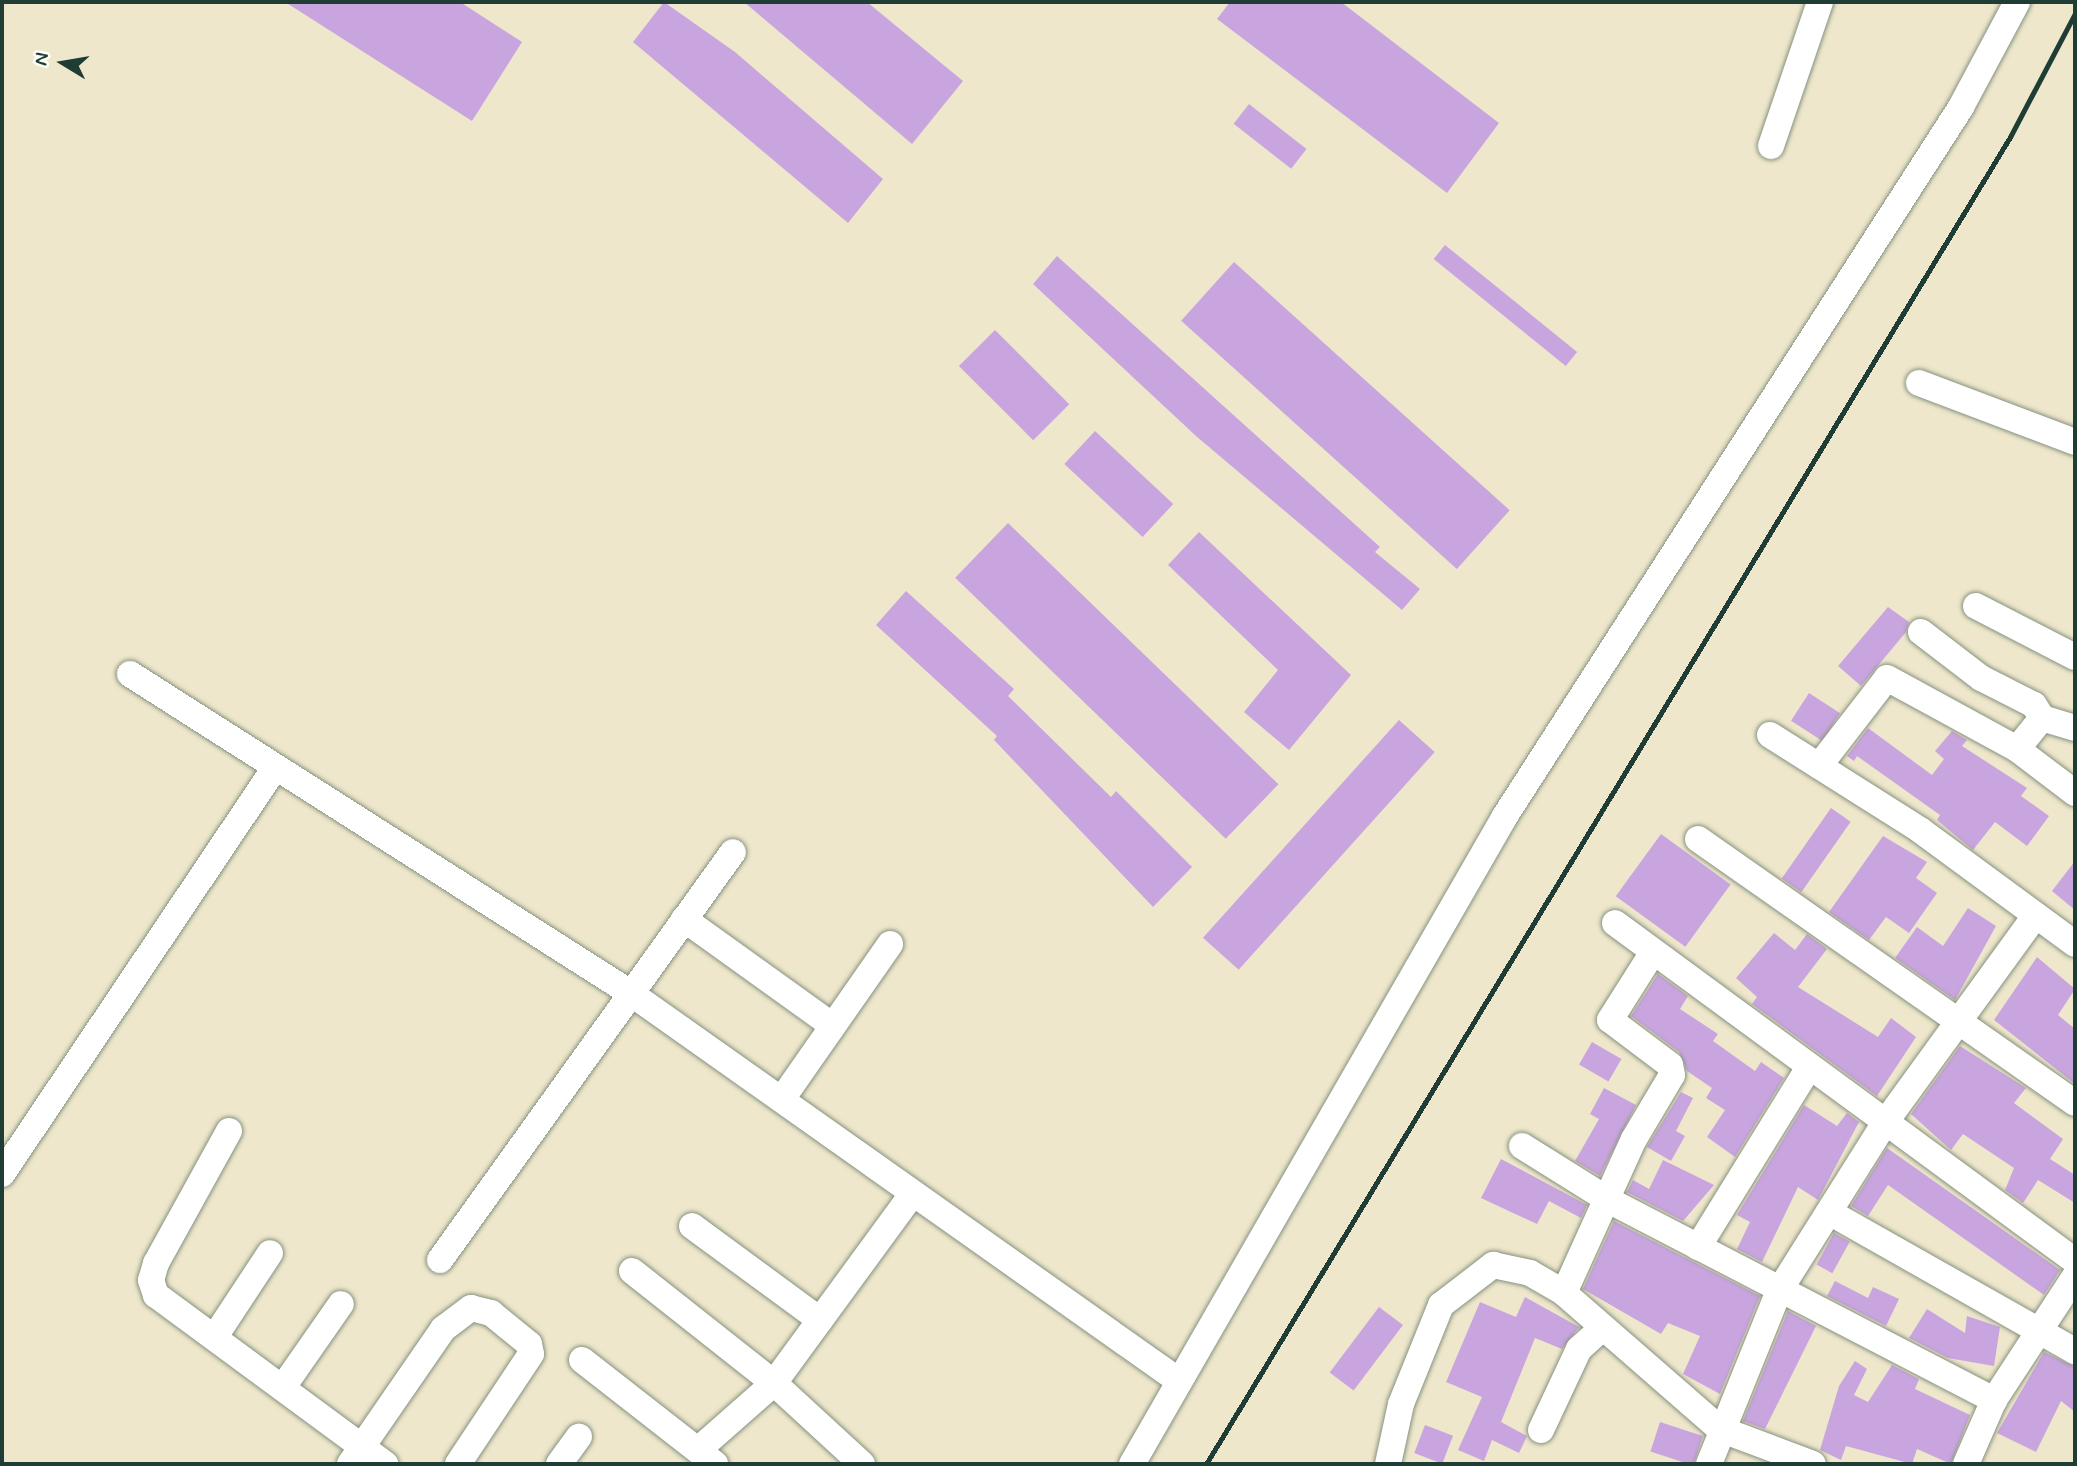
<!DOCTYPE html>
<style>
body{margin:0}
#map{position:relative;width:2077px;height:1466px;overflow:hidden;background:#eee7cb;font-family:Mynerve,sans-serif}
div>[style]{position:absolute}
.building>*{inset:0;background:#c9a5df;transform-origin:0 0}
.roads{filter:drop-shadow(0 0 2px #869280) drop-shadow(0 0 2px #869280)}
.minor>*{height:26px;margin:-13px;padding:0 13px;transform-origin:13px;border-radius:13px;background:#fff}
.rail>*{height:5px;margin:-2.5px;padding:0 2.5px;transform-origin:2.5px;border-radius:2.5px;background:#1f3d34}
span{translate:-50% -50%;white-space:nowrap;text-align:center;line-height:1.15;-webkit-text-stroke:6px #fdfcf7;paint-order:stroke}
.frame{position:absolute;inset:0;border:4px solid #1f3d34;pointer-events:none}
.north{position:absolute;left:28px;top:28px;width:70px;height:70px;-webkit-text-stroke:5px #fdfcf7;paint-order:stroke;rotate:281deg;font-size:19px;font-weight:700;line-height:28px;text-align:center;color:#1f3d34}
.north::after{content:'';display:block;margin:auto;width:24px;height:32px;background:#1f3d34;clip-path:polygon(50% 0,100% 100%,50% 72%,0 100%)}
</style>
<div id="map">
<div class="building">
<i style="clip-path:polygon(285px 2px,460px 2px,522px 42px,472px 121px)"></i>
<i style="clip-path:polygon(664px 2px,735px 52px,883px 179px,848px 223px,633px 42px)"></i>
<i style="clip-path:polygon(744px 2px,867px 2px,963px 81px,912px 144px)"></i>
<i style="clip-path:polygon(1230px 2px,1341px 2px,1499px 123px,1447px 193px,1217px 19px)"></i>
<i style="left:1249px;top:104px;width:73px;height:25px;rotate:38deg"></i>
<i style="left:1445px;top:245px;width:170px;height:18px;rotate:39deg"></i>
<i style="clip-path:polygon(1057px 256px,1380px 547px,1375px 552px,1420px 589px,1402px 610px,1196px 436px,1033px 284px)"></i>
<i style="left:1234px;top:262px;width:371px;height:79px;rotate:42deg"></i>
<i style="left:995px;top:330px;width:105px;height:51px;rotate:45deg"></i>
<i style="left:1095px;top:431px;width:107px;height:45px;rotate:43deg"></i>
<i style="left:1008px;top:523px;width:376px;height:76px;rotate:44deg"></i>
<i style="clip-path:polygon(1199px 532px,1351px 675px,1289px 750px,1244px 712px,1278px 670px,1168px 565px)"></i>
<i style="clip-path:polygon(906px 591px,1014px 689px,1008px 696px,1111px 797px,1116px 791px,1192px 867px,1153px 907px,994px 740px,997px 736px,876px 625px)"></i>
<i style="clip-path:polygon(1888px 607px,1909px 622px,1906px 632px,1861px 686px,1838px 666px)"></i>
<i style="left:1809px;top:693px;width:37px;height:33px;rotate:33deg"></i>
<i style="left:1399px;top:720px;width:48px;height:293px;rotate:42deg"></i>
<i style="clip-path:polygon(1868px 728px,1932px 775px,1944px 759px,1935px 751px,1952px 731px,1967px 740px,1962px 746px,2027px 788px,2021px 796px,2049px 816px,2027px 846px,1995px 822px,1973px 850px,1937px 820px,1940px 815px,1857px 756px,1854px 761px,1847px 756px)"></i>
<i style="left:1831px;top:808px;width:24px;height:86px;rotate:35deg"></i>
<i style="left:1661px;top:834px;width:86px;height:77px;rotate:36deg"></i>
<i style="clip-path:polygon(1883px 836px,1927px 862px,1916px 878px,1937px 893px,1909px 933px,1886px 917px,1869px 940px,1829px 912px)"></i>
<i style="clip-path:polygon(2075px 861px,2075px 910px,2052px 891px)"></i>
<i style="clip-path:polygon(1968px 908px,1996px 926px,1955px 1000px,1895px 958px,1917px 927px,1943px 946px)"></i>
<i style="clip-path:polygon(1774px 933px,1795px 950px,1807px 934px,1827px 949px,1798px 987px,1878px 1037px,1891px 1018px,1916px 1037px,1877px 1096px,1752px 1004px,1757px 997px,1736px 978px)"></i>
<i style="clip-path:polygon(2037px 957px,2075px 989px,2058px 1015px,2075px 1029px,2075px 1084px,1994px 1020px)"></i>
<i style="clip-path:polygon(1658px 974px,1688px 996px,1680px 1009px,1718px 1034px,1713px 1041px,1755px 1071px,1761px 1062px,1784px 1078px,1735px 1157px,1707px 1137px,1725px 1110px,1706px 1098px,1712px 1088px,1687px 1071px,1679px 1052px,1631px 1016px)"></i>
<i style="left:1592px;top:1042px;width:34px;height:26px;rotate:30deg"></i>
<i style="clip-path:polygon(1960px 1046px,2026px 1088px,2014px 1103px,2063px 1139px,2050px 1159px,2075px 1175px,2075px 1203px,2038px 1180px,2023px 1203px,2005px 1190px,2014px 1168px,1963px 1134px,1951px 1150px,1911px 1114px)"></i>
<i style="clip-path:polygon(1604px 1088px,1636px 1105px,1600px 1176px,1575px 1161px,1599px 1119px,1590px 1114px)"></i>
<i style="clip-path:polygon(1681px 1092px,1693px 1098px,1676px 1131px,1685px 1136px,1671px 1161px,1647px 1147px)"></i>
<i style="clip-path:polygon(1804px 1105px,1837px 1126px,1847px 1113px,1859px 1122px,1818px 1200px,1798px 1187px,1762px 1262px,1737px 1249px,1750px 1222px,1737px 1215px)"></i>
<i style="clip-path:polygon(1887px 1148px,2060px 1270px,2044px 1295px,1888px 1185px,1868px 1216px,1851px 1206px)"></i>
<i style="clip-path:polygon(1501px 1159px,1587px 1205px,1581px 1218px,1549px 1201px,1537px 1224px,1481px 1198px)"></i>
<i style="clip-path:polygon(1663px 1160px,1714px 1185px,1683px 1221px,1627px 1192px,1633px 1180px,1649px 1189px)"></i>
<i style="clip-path:polygon(1614px 1221px,1760px 1296px,1720px 1394px,1683px 1374px,1700px 1336px,1668px 1323px,1661px 1334px,1583px 1289px)"></i>
<i style="left:1834px;top:1233px;width:18px;height:36px;rotate:29deg"></i>
<i style="clip-path:polygon(1835px 1281px,1868px 1298px,1873px 1287px,1899px 1299px,1886px 1326px,1827px 1296px)"></i>
<i style="clip-path:polygon(1525px 1297px,1579px 1327px,1562px 1349px,1535px 1338px,1501px 1422px,1527px 1436px,1519px 1453px,1492px 1440px,1484px 1461px,1458px 1450px,1482px 1397px,1446px 1382px,1480px 1302px,1516px 1317px)"></i>
<i style="left:1379px;top:1307px;width:30px;height:82px;rotate:37deg"></i>
<i style="clip-path:polygon(1927px 1309px,1965px 1333px,1967px 1316px,2000px 1327px,1994px 1366px,1948px 1358px,1909px 1338px)"></i>
<i style="clip-path:polygon(1788px 1311px,1816px 1326px,1765px 1429px,1743px 1421px)"></i>
<i style="clip-path:polygon(2044px 1352px,2075px 1367px,2075px 1412px,2061px 1401px,2036px 1452px,1997px 1433px)"></i>
<i style="clip-path:polygon(1855px 1361px,1867px 1369px,1854px 1395px,1868px 1402px,1892px 1365px,1919px 1379px,1915px 1389px,1970px 1415px,1951px 1464px,1917px 1449px,1912px 1464px,1846px 1446px,1841px 1460px,1820px 1450px,1839px 1386px)"></i>
<i style="left:1660px;top:1422px;width:45px;height:31px;rotate:18deg"></i>
<i style="left:1425px;top:1425px;width:30px;height:30px;rotate:21deg"></i>
</div>
<div class="roads">
<div class="minor">
<i style="left:1771px;top:146px;width:152px;rotate:-71.2deg"></i>
<i style="left:1919px;top:383px;width:167px;rotate:20.7deg"></i>
<i style="left:1976px;top:606px;width:111px;rotate:27.3deg"></i>
<i style="left:1921px;top:632px;width:76px;rotate:37.5deg"></i>
<i style="left:1981px;top:678px;width:59px;rotate:27deg"></i>
<i style="left:2034px;top:705px;width:15px;rotate:58deg"></i>
<i style="left:130px;top:674px;width:592px;rotate:32.51deg"></i>
<i style="left:629px;top:992px;width:674px;rotate:35.27deg"></i>
<i style="left:1770px;top:735px;width:178px;rotate:32.3deg"></i>
<i style="left:1920px;top:830px;width:192px;rotate:36.3deg"></i>
<i style="left:2017px;top:749px;width:40px;rotate:-51deg"></i>
<i style="left:2042px;top:718px;width:34px;rotate:17deg"></i>
<i style="left:1819px;top:766px;width:111px;rotate:-52.3deg"></i>
<i style="left:1887px;top:678px;width:148px;rotate:28.6deg"></i>
<i style="left:2017px;top:749px;width:73px;rotate:37.2deg"></i>
<i style="left:1698px;top:839px;width:460px;rotate:35deg"></i>
<i style="left:684px;top:919px;width:183px;rotate:35.7deg"></i>
<i style="left:1615px;top:923px;width:571px;rotate:36.31deg"></i>
<i style="left:782px;top:1099px;width:189px;rotate:-55.1deg"></i>
<i style="left:229px;top:1131px;width:151px;rotate:118.9deg"></i>
<i style="left:156px;top:1263px;width:18px;rotate:106deg"></i>
<i style="left:151px;top:1280px;width:16px;rotate:72deg"></i>
<i style="left:156px;top:1295px;width:285px;rotate:36.4deg"></i>
<i style="left:1522px;top:1146px;width:104px;rotate:32deg"></i>
<i style="left:1610px;top:1201px;width:433px;rotate:27.4deg"></i>
<i style="left:2px;top:1174px;width:490px;rotate:-56.1deg"></i>
<i style="left:1829px;top:1212px;width:283px;rotate:29.5deg"></i>
<i style="left:692px;top:1226px;width:159px;rotate:36.3deg"></i>
<i style="left:1698px;top:1247px;width:209px;rotate:-58.3deg"></i>
<i style="left:440px;top:1260px;width:502px;rotate:-54.32deg"></i>
<i style="left:632px;top:1271px;width:181px;rotate:38.3deg"></i>
<i style="left:774px;top:1383px;width:101px;rotate:138.6deg"></i>
<i style="left:1564px;top:1293px;width:169px;rotate:-65.6deg"></i>
<i style="left:1634px;top:1139px;width:74px;rotate:-59.3deg"></i>
<i style="left:1672px;top:1075px;width:10px;rotate:-101deg"></i>
<i style="left:1670px;top:1065px;width:75px;rotate:-143.1deg"></i>
<i style="left:1610px;top:1020px;width:80px;rotate:-57.7deg"></i>
<i style="left:216px;top:1335px;width:98px;rotate:-56.6deg"></i>
<i style="left:582px;top:1360px;width:169px;rotate:38deg"></i>
<i style="left:283px;top:1387px;width:101px;rotate:-55.1deg"></i>
<i style="left:1541px;top:1430px;width:89px;rotate:-64.9deg"></i>
<i style="left:1579px;top:1349px;width:30px;rotate:-42deg"></i>
<i style="left:350px;top:1464px;width:164px;rotate:-55.4deg"></i>
<i style="left:443px;top:1329px;width:35px;rotate:-37deg"></i>
<i style="left:471px;top:1308px;width:21px;rotate:14deg"></i>
<i style="left:491px;top:1313px;width:49px;rotate:39.2deg"></i>
<i style="left:529px;top:1344px;width:10px;rotate:79deg"></i>
<i style="left:531px;top:1354px;width:132px;rotate:123.6deg"></i>
<i style="left:559px;top:1464px;width:34px;rotate:-54deg"></i>
<i style="left:862px;top:1464px;width:120px;rotate:-137.4deg"></i>
<i style="left:774px;top:1383px;width:232px;rotate:-53.8deg"></i>
<i style="left:1132px;top:1464px;width:748px;rotate:-60.07deg"></i>
<i style="left:1505px;top:816px;width:843px;rotate:-57.25deg"></i>
<i style="left:1961px;top:107px;width:119px;rotate:-61.9deg"></i>
<i style="left:1388px;top:1464px;width:61px;rotate:-77.8deg"></i>
<i style="left:1401px;top:1404px;width:107px;rotate:-68deg"></i>
<i style="left:1441px;top:1305px;width:66px;rotate:-37.6deg"></i>
<i style="left:1493px;top:1265px;width:38px;rotate:12deg"></i>
<i style="left:1530px;top:1273px;width:39px;rotate:30deg"></i>
<i style="left:1564px;top:1293px;width:207px;rotate:41.1deg"></i>
<i style="left:1720px;top:1429px;width:99px;rotate:20.6deg"></i>
<i style="left:1709px;top:1464px;width:187px;rotate:-68deg"></i>
<i style="left:1779px;top:1291px;width:197px;rotate:-57.8deg"></i>
<i style="left:1884px;top:1124px;width:258px;rotate:-54deg"></i>
<i style="left:1966px;top:1464px;width:70px;rotate:-66.4deg"></i>
<i style="left:1994px;top:1400px;width:148px;rotate:-56.8deg"></i>
</div>
</div>
<div class="rail">
<i style="left:1206px;top:1464px;width:1552px;rotate:-58.79deg"></i>
<i style="left:2010px;top:137px;width:140px;rotate:-62.3deg"></i>
</div>
<div class="frame"></div>
<div class="north">N</div>
</div>
